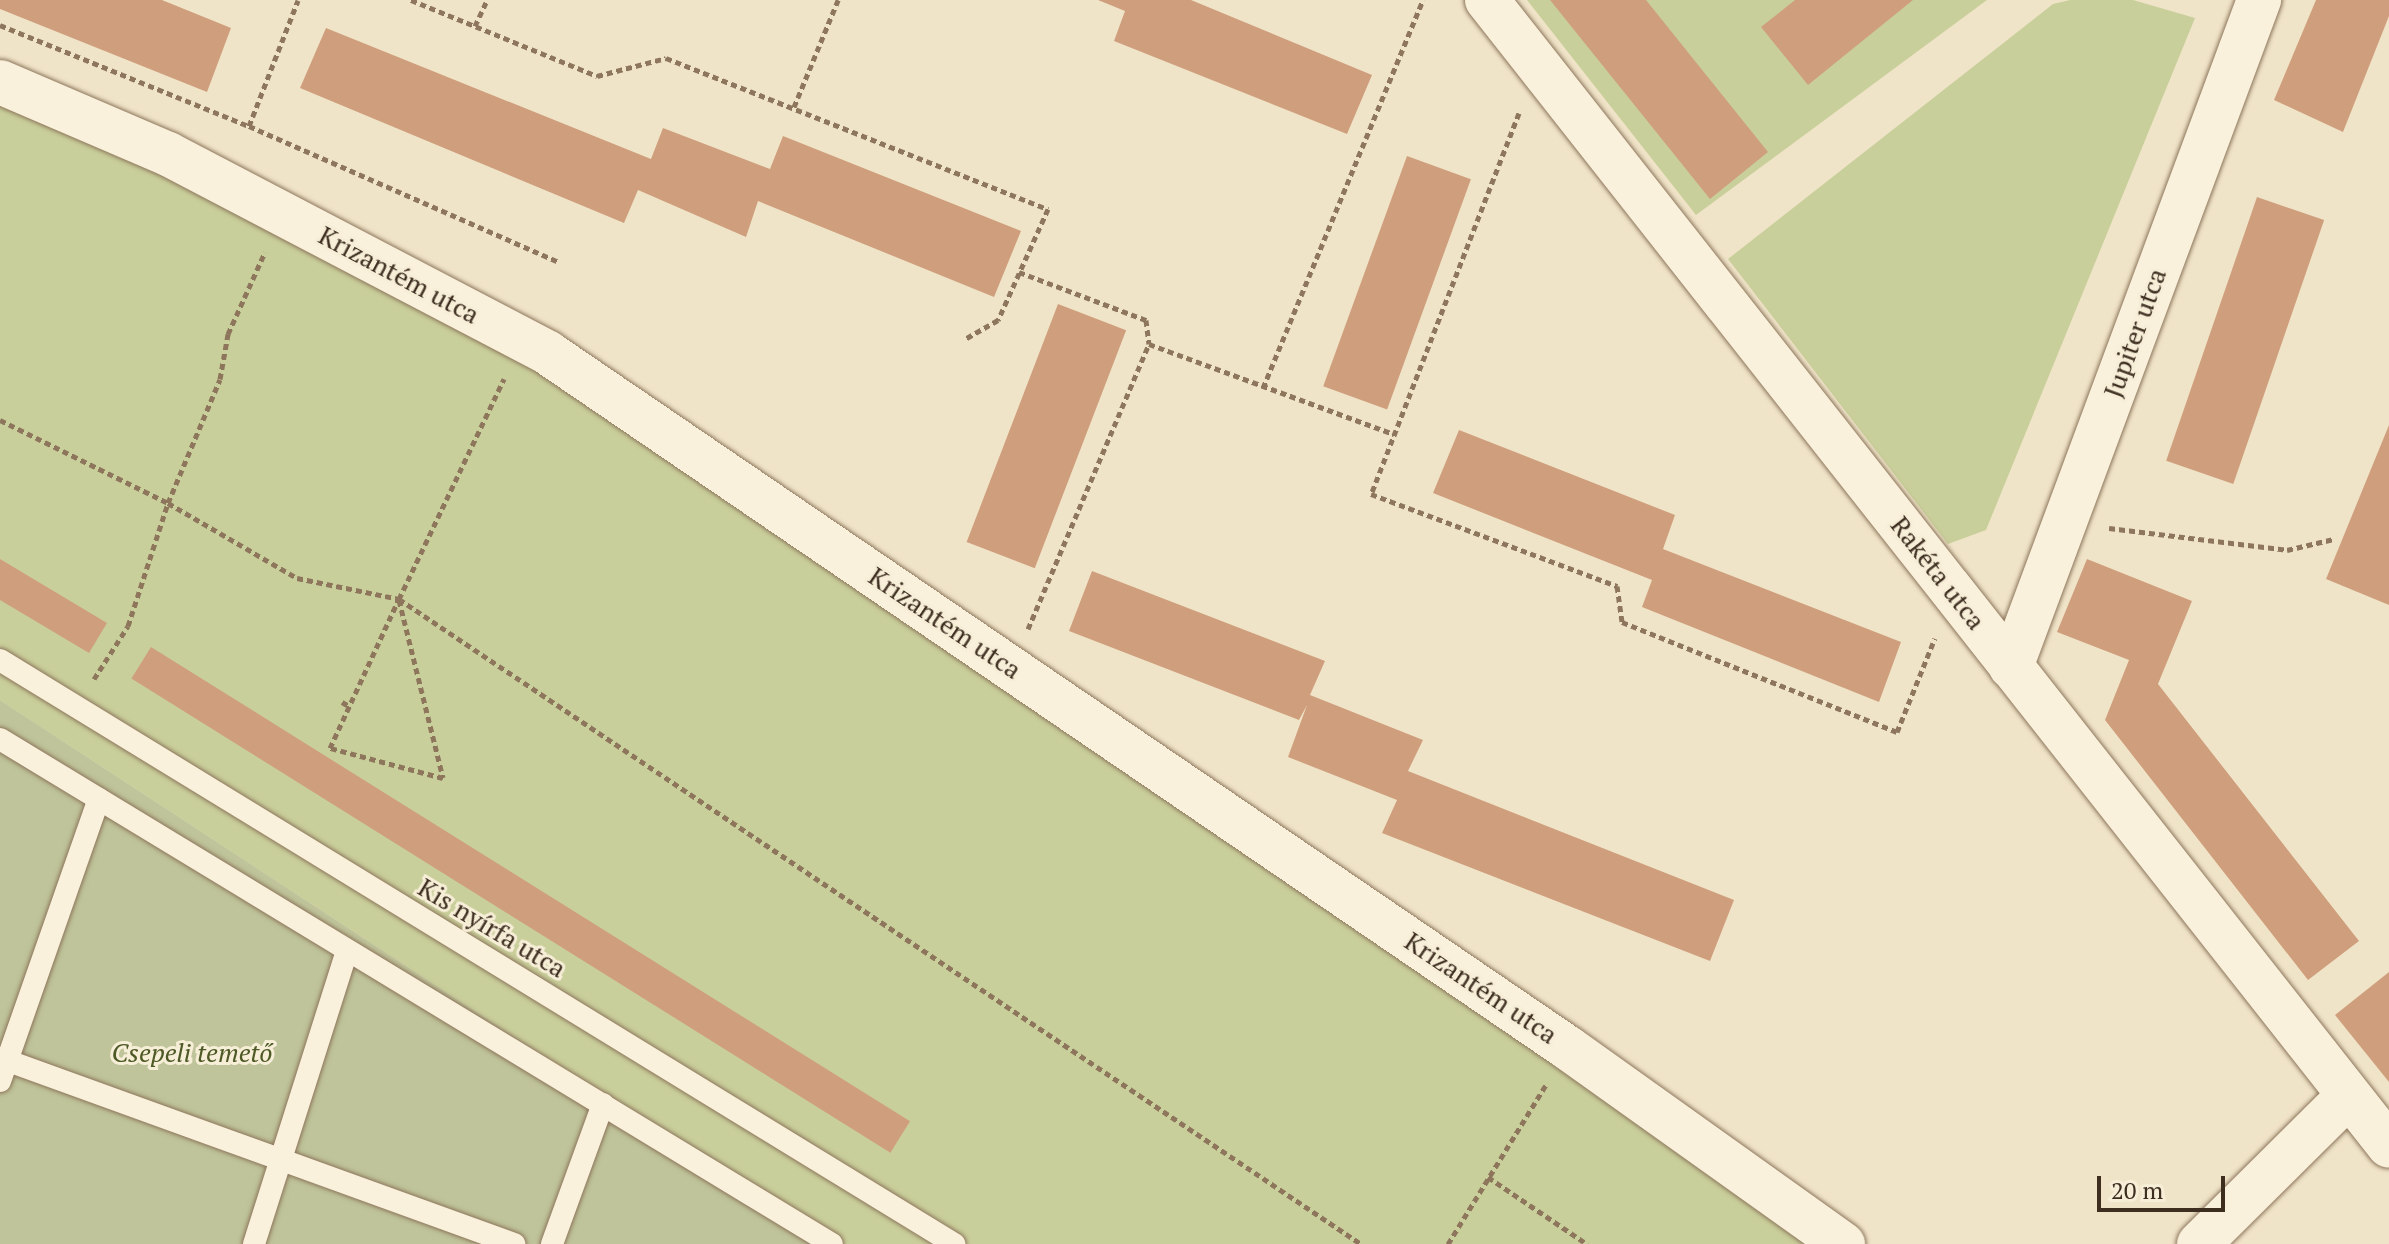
<!DOCTYPE html>
<meta charset="utf-8">
<style>
body{margin:0}
#map{position:relative;width:2389px;height:1244px;overflow:hidden;background:#f0e4c8;font-family:"PT Serif",serif}
div>[style]{position:absolute}
.green>*{inset:0;background:#c9cf9b}
.cemetery>*{inset:0;background:#bfc49a}
.building>*{inset:0;background:#cf9f7d;transform-origin:0 0}
.path>*{height:5px;margin-top:-2.5px;transform-origin:0;background:repeating-linear-gradient(90deg,#8d765c 0 6px,transparent 0 10px)}
.roads{filter:drop-shadow(0 0 2px #8d765c) drop-shadow(0 0 2px #8d765c)}
.service>*{height:22px;margin:-11px;padding:0 11px;transform-origin:11px;border-radius:11px;background:#faf1dc}
.minor>*{height:44px;margin:-22px;padding:0 22px;transform-origin:22px;border-radius:22px;background:#faf1dc}
span{translate:-50% -50%;white-space:nowrap;text-align:center;line-height:1.15;-webkit-text-stroke:6px #f7eed8;paint-order:stroke}
.street-label{font-size:26px;color:#3d2e20}
.park-label{font-size:26px;color:#4d5a26;font-style:italic}
.scale{position:absolute;left:2097px;top:1176px;width:128px;height:36px;box-sizing:border-box;border:4px solid #3d2e20;border-top:0;padding-left:10px;font-size:24px;line-height:28px;white-space:nowrap;color:#3d2e20;-webkit-text-stroke:6px #f7eed8;paint-order:stroke}
</style>
<div id="map">
<div class="green">
<i style="clip-path:polygon(1527px 0,1987px 0,1696px 215px)"></i>
<i style="clip-path:polygon(2070px 0,2133px 0,2195px 18px,1986px 530px,1948px 544px,1728px 259px,2053px 4px)"></i>
<i style="clip-path:polygon(0 92px,266px 200px,1079px 697px,1839px 1244px,831px 1244px,0 700px)"></i>
</div>
<div class="cemetery">
<i style="clip-path:polygon(0 700px,819px 1236px,831px 1244px,0 1244px)"></i>
</div>
<div class="building">
<i style="clip-path:polygon(0 0,162px 0,231px 28px,207px 92px,0 9px)"></i>
<i style="clip-path:polygon(1098px 0,1191px 0,1372px 75px,1347px 134px,1114px 41px,1125px 11px)"></i>
<i style="clip-path:polygon(1550px 0,1646px 0,1768px 152px,1710px 199px)"></i>
<i style="clip-path:polygon(1795px 0,1913px 0,1808px 85px,1761px 27px)"></i>
<i style="clip-path:polygon(2316px 0,2389px 0,2389px 16px,2343px 132px,2274px 100px)"></i>
<i style="clip-path:polygon(326px 28px,651px 159px,663px 128px,770px 169px,783px 136px,1021px 231px,994px 297px,758px 201px,746px 237px,638px 190px,624px 223px,300px 88px)"></i>
<i style="left:1407px;top:156px;width:68px;height:245px;rotate:20deg"></i>
<i style="left:2257px;top:197px;width:71px;height:279px;rotate:19deg"></i>
<i style="left:1058px;top:304px;width:73px;height:255px;rotate:21deg"></i>
<i style="clip-path:polygon(2389px 425px,2389px 605px,2326px 579px)"></i>
<i style="clip-path:polygon(1459px 430px,1675px 515px,1663px 549px,1901px 642px,1879px 702px,1642px 607px,1652px 580px,1433px 493px)"></i>
<i style="clip-path:polygon(0 559px,107px 623px,89px 653px,0 600px)"></i>
<i style="clip-path:polygon(2087px 559px,2192px 601px,2158px 684px,2359px 941px,2308px 980px,2105px 720px,2129px 660px,2057px 632px)"></i>
<i style="clip-path:polygon(1092px 571px,1325px 661px,1310px 695px,1423px 740px,1408px 771px,1734px 900px,1710px 961px,1382px 833px,1397px 800px,1288px 757px,1307px 705px,1299px 720px,1069px 631px)"></i>
<i style="left:151px;top:647px;width:895px;height:37px;rotate:32deg"></i>
<i style="clip-path:polygon(2389px 972px,2389px 1082px,2335px 1015px)"></i>
</div>
<div class="path">
<i style="left:411px;top:0;width:201px;rotate:22.2deg"></i>
<i style="left:597px;top:76px;width:71px;rotate:-14.6deg"></i>
<i style="left:666px;top:58px;width:411px;rotate:21.6deg"></i>
<i style="left:1048px;top:209px;width:122px;rotate:114.2deg"></i>
<i style="left:998px;top:320px;width:39px;rotate:150deg"></i>
<i style="left:0;top:25px;width:269px;rotate:22.1deg"></i>
<i style="left:249px;top:126px;width:135px;rotate:-68.7deg"></i>
<i style="left:475px;top:26px;width:29px;rotate:-65deg"></i>
<i style="left:794px;top:107px;width:116px;rotate:-67.6deg"></i>
<i style="left:1519px;top:113px;width:409px;rotate:111.2deg"></i>
<i style="left:1371px;top:494px;width:263px;rotate:20.5deg"></i>
<i style="left:1617px;top:586px;width:36px;rotate:82deg"></i>
<i style="left:1622px;top:622px;width:296px;rotate:21.8deg"></i>
<i style="left:1897px;top:732px;width:101px;rotate:-68deg"></i>
<i style="left:249px;top:126px;width:339px;rotate:23.7deg"></i>
<i style="left:1019px;top:272px;width:136px;rotate:20.7deg"></i>
<i style="left:1146px;top:320px;width:24px;rotate:83deg"></i>
<i style="left:1263px;top:388px;width:420px;rotate:-67.6deg"></i>
<i style="left:0;top:420px;width:187px;rotate:26.3deg"></i>
<i style="left:168px;top:503px;width:149px;rotate:30.2deg"></i>
<i style="left:297px;top:578px;width:104px;rotate:11.6deg"></i>
<i style="left:399px;top:599px;width:1158px;rotate:33.84deg"></i>
<i style="left:2109px;top:528px;width:179px;rotate:7deg"></i>
<i style="left:2287px;top:550px;width:48px;rotate:-13.2deg"></i>
<i style="left:399px;top:600px;width:183px;rotate:76.1deg"></i>
<i style="left:443px;top:778px;width:117px;rotate:-165.1deg"></i>
<i style="left:330px;top:748px;width:164px;rotate:-65.2deg"></i>
<i style="left:399px;top:599px;width:244px;rotate:-64.5deg"></i>
<i style="left:1028px;top:629px;width:310px;rotate:-67deg"></i>
<i style="left:1149px;top:344px;width:261px;rotate:20.2deg"></i>
<i style="left:94px;top:679px;width:63px;rotate:-57.3deg"></i>
<i style="left:128px;top:626px;width:129px;rotate:-72deg"></i>
<i style="left:168px;top:503px;width:134px;rotate:-67.2deg"></i>
<i style="left:220px;top:379px;width:46px;rotate:-79.9deg"></i>
<i style="left:228px;top:334px;width:90px;rotate:-65.7deg"></i>
<i style="left:342px;top:702px;width:8px;rotate:30deg"></i>
<i style="left:1488px;top:1177px;width:120px;rotate:34.1deg"></i>
<i style="left:1448px;top:1244px;width:187px;rotate:-58.4deg"></i>
</div>
<div class="roads">
<div class="service">
<i style="left:0;top:660px;width:1119px;rotate:31.47deg"></i>
<i style="left:0;top:739px;width:973px;rotate:31.26deg"></i>
<i style="left:0;top:1058px;width:547px;rotate:19.89deg"></i>
<i style="left:0;top:1081px;width:299px;rotate:-70.7deg"></i>
<i style="left:254px;top:1244px;width:308px;rotate:-72.4deg"></i>
<i style="left:552px;top:1244px;width:149px;rotate:-70deg"></i>
</div>
<div class="minor">
<i style="left:1487px;top:0;width:1458px;rotate:51.79deg"></i>
<i style="left:0;top:82px;width:183px;rotate:23.2deg"></i>
<i style="left:168px;top:154px;width:429px;rotate:27.6deg"></i>
<i style="left:548px;top:353px;width:1234px;rotate:34.27deg"></i>
<i style="left:1568px;top:1048px;width:338px;rotate:35.5deg"></i>
<i style="left:2011px;top:667px;width:712px;rotate:-69.6deg"></i>
<i style="left:2199px;top:1244px;width:210px;rotate:-44.8deg"></i>
</div>
</div>
<div class="street-label">
<span style="left:399px;top:275px;rotate:28deg">Krizantém utca</span>
<span style="left:2135px;top:333px;rotate:-70deg">Jupiter utca</span>
<span style="left:1938px;top:573px;rotate:52deg">Rakéta utca</span>
<span style="left:945px;top:623px;rotate:34deg">Krizantém utca</span>
<span style="left:492px;top:928px;rotate:31deg">Kis nyírfa utca</span>
<span style="left:1481px;top:988px;rotate:34deg">Krizantém utca</span>
</div>
<div class="park-label">
<span style="left:192px;top:1053px">Csepeli temető</span>
</div>
<div class="scale">20 m</div>
</div>
